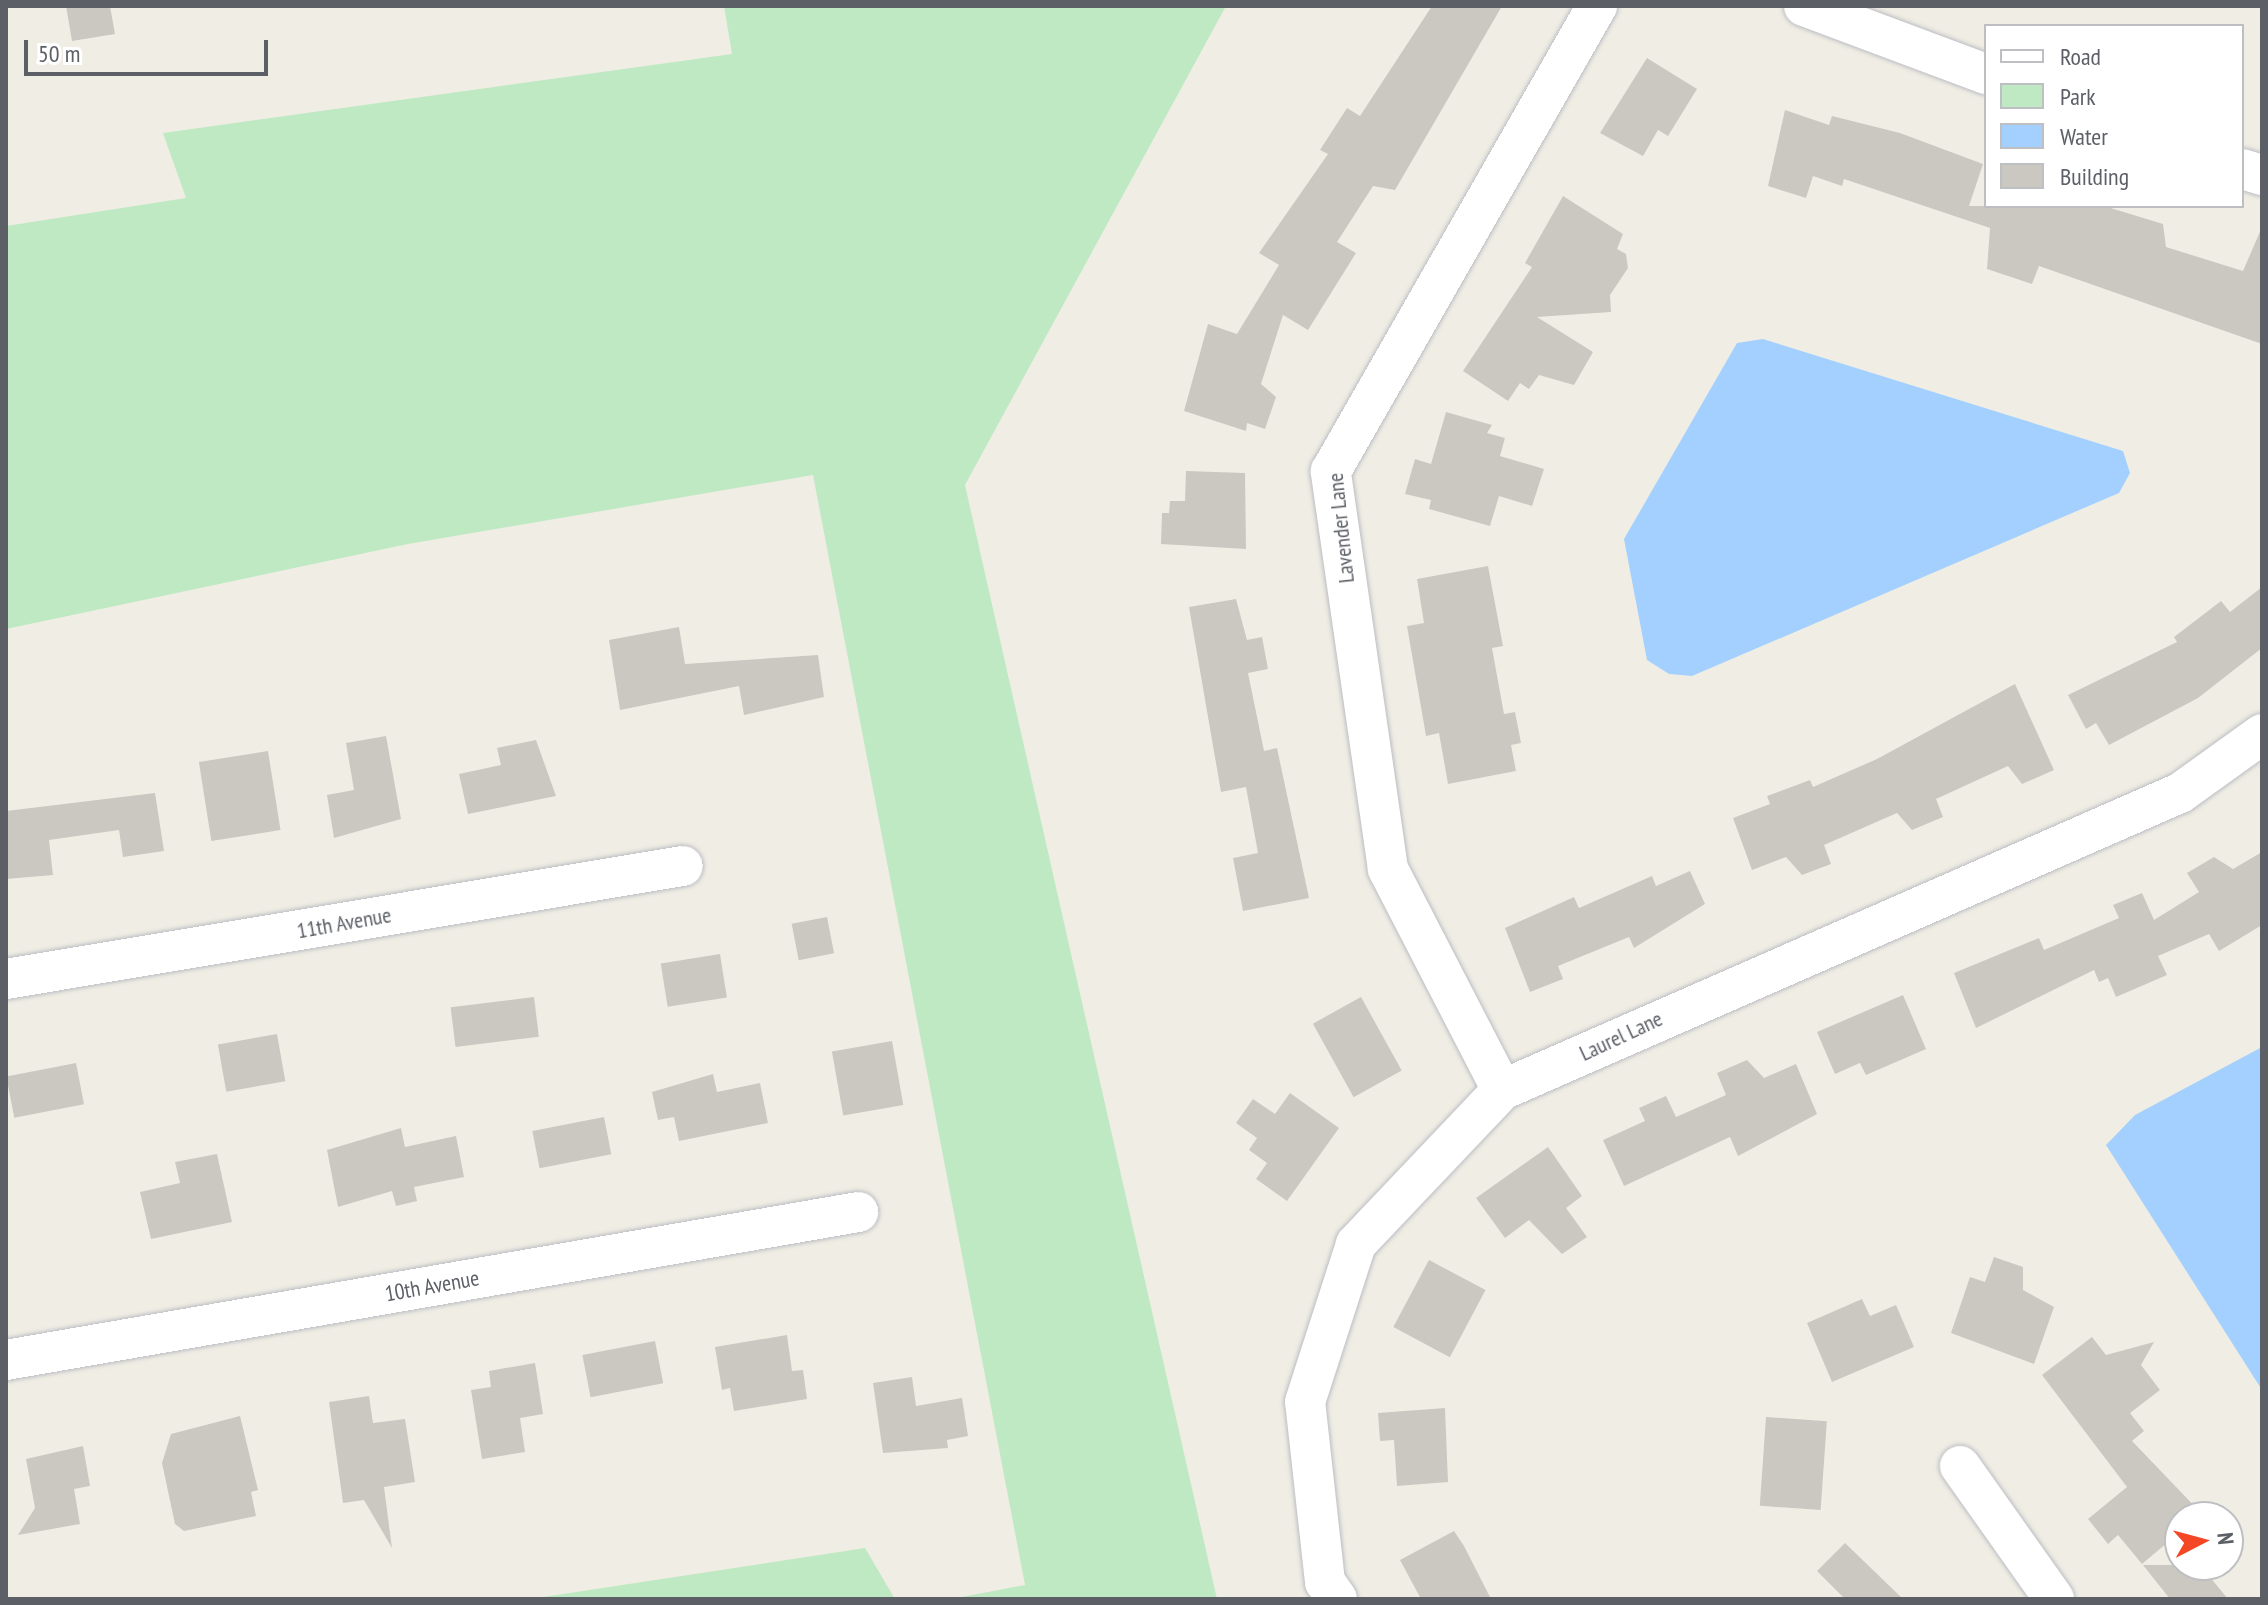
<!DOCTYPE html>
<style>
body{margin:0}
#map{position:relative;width:2268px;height:1605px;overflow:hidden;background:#f0eee4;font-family:"PT Sans Narrow",sans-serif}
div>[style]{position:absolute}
.green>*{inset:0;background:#bfe9c3}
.water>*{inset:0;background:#a4d0ff}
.building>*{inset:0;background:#cbc8c1;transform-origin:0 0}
.roads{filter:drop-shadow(0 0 2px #bcbdc4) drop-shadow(0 0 2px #bcbdc4)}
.minor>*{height:40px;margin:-20px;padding:0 20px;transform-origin:20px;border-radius:20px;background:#fff}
span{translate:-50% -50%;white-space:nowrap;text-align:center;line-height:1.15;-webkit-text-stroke:7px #fff;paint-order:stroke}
.street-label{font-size:22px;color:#5c5f66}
.frame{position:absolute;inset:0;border:8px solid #5c5f66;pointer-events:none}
.legend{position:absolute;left:1984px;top:24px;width:260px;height:184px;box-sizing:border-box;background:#fff;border:2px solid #bebfc2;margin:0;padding:10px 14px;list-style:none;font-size:24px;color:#5c5f66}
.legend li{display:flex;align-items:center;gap:16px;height:40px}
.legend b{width:40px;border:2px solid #bebfc2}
.north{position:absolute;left:2164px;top:1501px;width:80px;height:80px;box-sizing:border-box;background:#fff;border:2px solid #bebfc2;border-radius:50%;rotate:84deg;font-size:22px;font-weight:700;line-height:32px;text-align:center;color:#5c5f66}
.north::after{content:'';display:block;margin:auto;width:28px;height:36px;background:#f44725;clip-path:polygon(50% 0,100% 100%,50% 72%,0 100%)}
.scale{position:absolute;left:24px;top:40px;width:244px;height:36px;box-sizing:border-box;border:4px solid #5c5f66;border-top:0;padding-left:10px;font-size:24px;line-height:28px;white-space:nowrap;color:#5c5f66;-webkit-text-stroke:6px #fff;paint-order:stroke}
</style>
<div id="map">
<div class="green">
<i style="clip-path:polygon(724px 6px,1226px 6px,965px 485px,1217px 1599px,951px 1599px,1025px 1585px,813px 475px,408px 544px,6px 629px,6px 226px,186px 198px,163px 133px,732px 54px)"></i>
<i style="clip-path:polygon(865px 1548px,895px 1599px,530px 1599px)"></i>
</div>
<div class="water">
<i style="clip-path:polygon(1763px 339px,2123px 451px,2130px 473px,2119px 493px,1692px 676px,1669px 674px,1647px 660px,1624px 539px,1737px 343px)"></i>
<i style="clip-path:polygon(2262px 1047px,2262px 1390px,2106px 1145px,2135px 1115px)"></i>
</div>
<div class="building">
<i style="clip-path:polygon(66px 6px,110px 6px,115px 34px,72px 41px)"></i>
<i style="clip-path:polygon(1432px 6px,1502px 6px,1395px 190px,1373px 186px,1337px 242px,1356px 253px,1308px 330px,1283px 315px,1261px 384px,1276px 397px,1265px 429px,1247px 423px,1246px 431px,1184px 411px,1208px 324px,1237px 334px,1279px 265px,1259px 253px,1328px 154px,1320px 150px,1347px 108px,1360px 116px)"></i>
<i style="clip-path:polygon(1647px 58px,1697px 89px,1668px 136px,1658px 130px,1643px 156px,1600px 133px)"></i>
<i style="clip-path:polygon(1785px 110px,1829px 125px,1832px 116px,1900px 133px,1983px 164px,1969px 206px,2104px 206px,2163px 224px,2166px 247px,2243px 271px,2262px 227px,2262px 344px,2039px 266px,2032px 284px,1987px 269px,1990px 228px,1844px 179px,1842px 186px,1813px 176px,1806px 198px,1768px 186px)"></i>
<i style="clip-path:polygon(1563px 196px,1623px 234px,1617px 249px,1626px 254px,1628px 268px,1610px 295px,1611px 312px,1537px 317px,1593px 352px,1574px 385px,1539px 375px,1529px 389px,1520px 383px,1508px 401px,1463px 371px,1532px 267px,1525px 263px)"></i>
<i style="clip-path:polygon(1446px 412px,1492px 425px,1487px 433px,1505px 438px,1500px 456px,1544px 469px,1532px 506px,1499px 496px,1490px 526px,1429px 509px,1431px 500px,1405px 494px,1415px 459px,1431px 464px)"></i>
<i style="clip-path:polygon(1186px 471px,1245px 473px,1246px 549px,1161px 544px,1162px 513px,1169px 513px,1170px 501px,1185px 501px)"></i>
<i style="clip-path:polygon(1488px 566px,1503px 646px,1492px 648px,1504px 714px,1515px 712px,1521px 743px,1511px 745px,1516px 771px,1448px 784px,1439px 733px,1426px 736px,1407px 626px,1424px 623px,1417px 579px)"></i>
<i style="clip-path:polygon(2262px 587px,2262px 648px,2198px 698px,2109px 745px,2096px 723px,2086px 729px,2068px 695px,2177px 642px,2174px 637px,2221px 601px,2230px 612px)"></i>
<i style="clip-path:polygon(1236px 599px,1247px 640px,1262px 637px,1268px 669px,1248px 673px,1264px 751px,1277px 748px,1309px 898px,1243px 911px,1233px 858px,1258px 853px,1246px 787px,1221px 792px,1189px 607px)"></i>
<i style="clip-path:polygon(679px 627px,685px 664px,818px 655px,824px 697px,744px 715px,739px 686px,620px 710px,609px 640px)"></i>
<i style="clip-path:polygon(2015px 684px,2054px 770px,2022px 784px,2008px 766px,1936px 799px,1943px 817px,1912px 830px,1897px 813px,1824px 845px,1831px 864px,1802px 875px,1786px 857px,1752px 870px,1733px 818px,1770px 804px,1767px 796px,1810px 780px,1813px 787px,1877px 759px)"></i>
<i style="clip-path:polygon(386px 736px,401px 819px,334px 838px,327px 795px,354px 790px,346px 743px)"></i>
<i style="clip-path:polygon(536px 740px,556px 796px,468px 814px,459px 774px,501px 765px,497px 748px)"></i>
<i style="left:268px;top:751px;width:80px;height:70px;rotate:81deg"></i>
<i style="clip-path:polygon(155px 793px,164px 851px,123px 857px,119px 830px,49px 840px,53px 875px,6px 879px,6px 811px)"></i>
<i style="clip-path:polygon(2262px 852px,2262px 925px,2219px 951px,2209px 934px,2158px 956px,2167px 975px,2116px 997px,2108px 978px,2099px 982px,2094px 970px,1976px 1028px,1954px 973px,2039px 938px,2044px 950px,2119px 918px,2113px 905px,2142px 893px,2154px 920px,2199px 892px,2187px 873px,2214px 857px,2233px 869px)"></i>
<i style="clip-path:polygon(1690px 871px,1705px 904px,1634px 948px,1629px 937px,1558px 966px,1563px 979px,1530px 992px,1505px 928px,1574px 897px,1579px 908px,1652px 876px,1656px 886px)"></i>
<i style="left:827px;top:917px;width:37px;height:36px;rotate:79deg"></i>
<i style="left:720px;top:954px;width:44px;height:60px;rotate:81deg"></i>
<i style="clip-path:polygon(1903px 995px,1926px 1049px,1866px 1075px,1860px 1063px,1835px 1074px,1817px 1032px)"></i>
<i style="left:534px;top:997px;width:40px;height:84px;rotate:83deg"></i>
<i style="left:1361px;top:997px;width:84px;height:55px;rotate:61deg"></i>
<i style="left:277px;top:1034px;width:48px;height:60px;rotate:80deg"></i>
<i style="left:892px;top:1041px;width:65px;height:61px;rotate:80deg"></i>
<i style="clip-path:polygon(1747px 1060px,1764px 1078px,1796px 1064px,1817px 1114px,1738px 1156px,1730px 1137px,1624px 1186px,1603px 1140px,1645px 1121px,1639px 1108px,1666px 1096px,1676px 1117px,1726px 1095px,1717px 1073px)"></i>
<i style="left:76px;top:1063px;width:42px;height:71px;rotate:79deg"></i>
<i style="clip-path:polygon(713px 1074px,717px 1092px,760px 1083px,768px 1123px,679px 1141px,674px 1117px,658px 1120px,652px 1092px)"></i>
<i style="clip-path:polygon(1290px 1093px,1339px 1128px,1287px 1201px,1256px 1179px,1267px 1163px,1249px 1150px,1257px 1138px,1236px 1123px,1253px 1099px,1275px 1114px)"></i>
<i style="left:604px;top:1117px;width:38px;height:73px;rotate:79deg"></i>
<i style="clip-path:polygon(401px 1128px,405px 1147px,456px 1136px,464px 1177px,414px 1187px,417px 1201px,396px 1206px,392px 1191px,338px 1207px,327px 1150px)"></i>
<i style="clip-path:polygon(1548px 1147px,1582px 1196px,1566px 1208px,1587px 1237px,1562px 1254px,1529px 1220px,1505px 1238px,1476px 1198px)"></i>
<i style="clip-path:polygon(217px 1154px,232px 1222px,151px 1239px,140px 1192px,180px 1183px,175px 1162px)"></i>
<i style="clip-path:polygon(1994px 1257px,2023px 1267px,2023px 1290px,2054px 1307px,2034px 1364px,1951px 1333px,1970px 1277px,1985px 1282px)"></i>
<i style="left:1429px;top:1260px;width:64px;height:76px;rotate:28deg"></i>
<i style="clip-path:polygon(1862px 1299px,1870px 1316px,1896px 1305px,1914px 1347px,1832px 1382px,1807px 1323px)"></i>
<i style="clip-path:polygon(787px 1335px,792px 1371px,803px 1370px,807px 1399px,734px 1411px,730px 1388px,722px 1390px,715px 1347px)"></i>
<i style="clip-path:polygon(2092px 1337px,2106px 1355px,2154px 1342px,2141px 1365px,2160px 1390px,2130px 1413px,2144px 1431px,2132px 1441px,2202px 1514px,2180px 1517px,2180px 1532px,2142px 1564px,2118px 1535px,2108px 1544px,2088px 1519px,2127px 1487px,2042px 1375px)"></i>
<i style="left:655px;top:1341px;width:43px;height:74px;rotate:79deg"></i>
<i style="clip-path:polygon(535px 1363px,543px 1414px,520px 1418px,525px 1452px,482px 1459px,471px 1390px,491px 1387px,489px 1371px)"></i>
<i style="clip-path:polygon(912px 1377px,916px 1406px,962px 1398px,968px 1436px,947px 1440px,948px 1448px,883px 1453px,873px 1383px)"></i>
<i style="clip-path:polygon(369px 1396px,373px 1423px,405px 1419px,415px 1482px,384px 1487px,392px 1548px,364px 1500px,343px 1503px,329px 1402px)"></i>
<i style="clip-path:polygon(1445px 1408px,1448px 1482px,1397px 1486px,1394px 1440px,1380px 1441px,1378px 1413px)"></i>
<i style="clip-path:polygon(240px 1416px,258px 1490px,251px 1492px,256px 1516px,184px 1531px,175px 1524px,162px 1463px,171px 1434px)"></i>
<i style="left:1766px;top:1417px;width:61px;height:89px;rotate:4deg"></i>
<i style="clip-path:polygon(83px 1446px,90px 1486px,74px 1489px,80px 1524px,18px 1535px,35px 1508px,26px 1459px)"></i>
<i style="clip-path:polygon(1454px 1531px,1464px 1546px,1491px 1599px,1421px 1599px,1400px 1560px)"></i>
<i style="clip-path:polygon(1845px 1543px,1903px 1599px,1845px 1599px,1817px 1571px)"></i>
<i style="clip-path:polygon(2143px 1565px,2200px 1565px,2228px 1599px,2170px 1599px)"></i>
</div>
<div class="roads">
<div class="minor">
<i style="left:1804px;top:6px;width:194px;rotate:20.5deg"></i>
<i style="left:2242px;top:169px;width:21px;rotate:17deg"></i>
<i style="left:6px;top:979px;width:686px;rotate:-9.48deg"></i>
<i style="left:1502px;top:1090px;width:249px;rotate:-117.3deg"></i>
<i style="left:1388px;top:869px;width:402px;rotate:-98.2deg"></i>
<i style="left:1331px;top:471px;width:536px;rotate:-60.23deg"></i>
<i style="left:6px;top:1360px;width:865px;rotate:-9.85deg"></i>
<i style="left:1960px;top:1466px;width:163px;rotate:54.7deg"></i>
<i style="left:1337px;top:1599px;width:21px;rotate:-125deg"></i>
<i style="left:1325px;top:1582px;width:181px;rotate:-96.3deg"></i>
<i style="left:1305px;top:1402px;width:166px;rotate:-72.1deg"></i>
<i style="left:1356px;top:1244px;width:212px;rotate:-46.5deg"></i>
<i style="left:1502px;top:1090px;width:740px;rotate:-23.66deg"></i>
<i style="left:2180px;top:793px;width:101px;rotate:-35.7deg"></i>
</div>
</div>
<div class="street-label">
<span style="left:1341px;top:528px;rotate:-96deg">Lavender Lane</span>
<span style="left:344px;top:923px;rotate:-10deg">11th Avenue</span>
<span style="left:1621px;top:1036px;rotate:-25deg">Laurel Lane</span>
<span style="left:432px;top:1286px;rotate:-10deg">10th Avenue</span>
</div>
<div class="frame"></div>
<ul class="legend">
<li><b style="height:10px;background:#fff"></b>Road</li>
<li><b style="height:22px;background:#bfe9c3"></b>Park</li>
<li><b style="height:22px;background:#a4d0ff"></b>Water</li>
<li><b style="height:22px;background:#cbc8c1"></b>Building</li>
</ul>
<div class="north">N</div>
<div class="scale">50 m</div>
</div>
